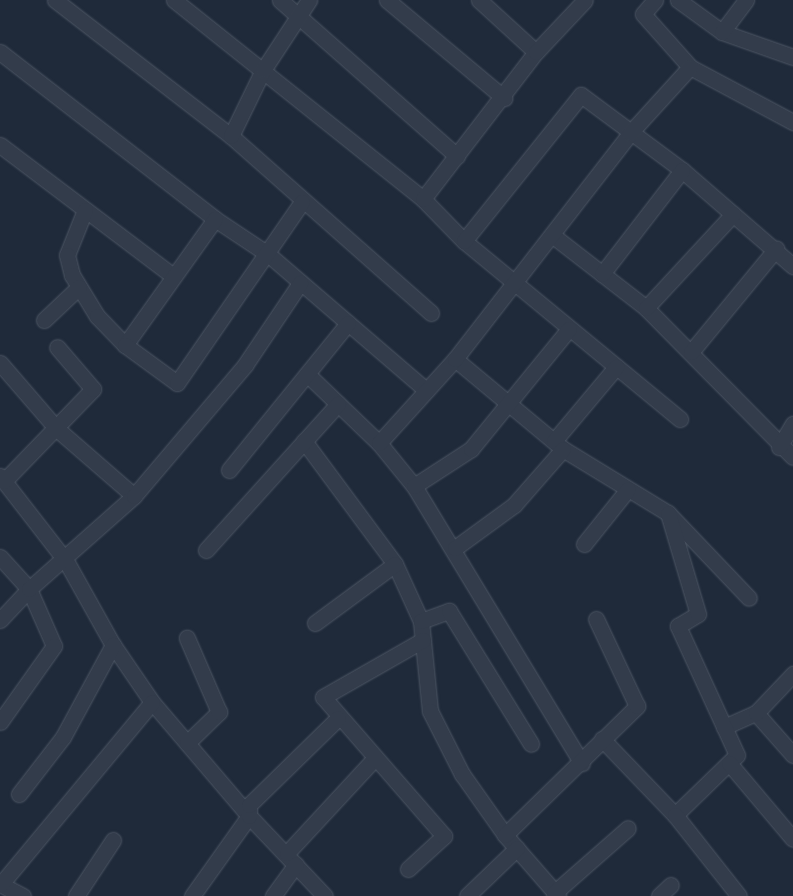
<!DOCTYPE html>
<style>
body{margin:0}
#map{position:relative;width:793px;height:896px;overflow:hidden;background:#1f2a3a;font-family:Quicksand,sans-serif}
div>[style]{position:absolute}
.roads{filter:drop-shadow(0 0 1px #4e5765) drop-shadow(0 0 1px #4e5765)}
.minor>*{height:15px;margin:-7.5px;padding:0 7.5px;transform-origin:7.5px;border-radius:7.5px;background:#333c4b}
span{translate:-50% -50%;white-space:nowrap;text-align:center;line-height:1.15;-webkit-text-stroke:5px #19212f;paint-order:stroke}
</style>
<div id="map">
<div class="roads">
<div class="minor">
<i style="left:55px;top:0;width:222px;rotate:37.7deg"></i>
<i style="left:231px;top:136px;width:267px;rotate:41.5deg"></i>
<i style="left:174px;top:0;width:319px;rotate:38.6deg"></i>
<i style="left:423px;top:199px;width:59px;rotate:45.7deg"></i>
<i style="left:464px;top:241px;width:280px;rotate:39.5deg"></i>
<i style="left:280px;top:0;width:236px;rotate:41.4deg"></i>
<i style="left:387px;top:0;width:153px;rotate:39.9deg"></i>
<i style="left:479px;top:0;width:77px;rotate:42.4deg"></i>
<i style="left:655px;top:0;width:18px;rotate:131deg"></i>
<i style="left:643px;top:14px;width:71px;rotate:48.4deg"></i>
<i style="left:690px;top:67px;width:117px;rotate:28.1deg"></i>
<i style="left:678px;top:0;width:54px;rotate:36deg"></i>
<i style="left:722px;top:32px;width:75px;rotate:19.4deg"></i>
<i style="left:722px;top:32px;width:40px;rotate:-53deg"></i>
<i style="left:0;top:52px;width:272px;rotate:37.8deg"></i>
<i style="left:215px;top:219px;width:65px;rotate:33.7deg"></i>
<i style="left:269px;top:255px;width:207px;rotate:40.7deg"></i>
<i style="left:231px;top:136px;width:73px;rotate:-64.1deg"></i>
<i style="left:263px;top:70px;width:84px;rotate:-56.7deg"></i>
<i style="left:0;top:145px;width:217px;rotate:37.1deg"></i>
<i style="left:423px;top:199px;width:185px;rotate:-52.5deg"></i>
<i style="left:536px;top:52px;width:71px;rotate:-46.7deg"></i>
<i style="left:85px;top:210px;width:48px;rotate:111.8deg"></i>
<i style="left:67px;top:255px;width:21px;rotate:76deg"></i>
<i style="left:72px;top:275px;width:48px;rotate:58.6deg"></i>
<i style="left:97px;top:316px;width:40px;rotate:46deg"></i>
<i style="left:215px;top:219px;width:155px;rotate:125.5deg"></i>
<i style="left:125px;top:345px;width:64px;rotate:36.2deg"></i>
<i style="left:177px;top:383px;width:220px;rotate:-55.4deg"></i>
<i style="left:552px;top:235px;width:119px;rotate:37.8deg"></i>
<i style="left:646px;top:308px;width:209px;rotate:45.4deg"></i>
<i style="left:464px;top:241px;width:187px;rotate:-51.3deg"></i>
<i style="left:581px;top:95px;width:126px;rotate:36.6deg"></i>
<i style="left:682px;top:170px;width:147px;rotate:40.9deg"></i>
<i style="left:602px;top:274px;width:131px;rotate:-52.4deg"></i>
<i style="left:646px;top:308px;width:128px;rotate:-47.2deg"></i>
<i style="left:44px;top:320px;width:48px;rotate:-43.3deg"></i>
<i style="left:691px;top:352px;width:134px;rotate:-50.5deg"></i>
<i style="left:455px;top:359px;width:141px;rotate:39.8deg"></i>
<i style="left:563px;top:449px;width:123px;rotate:31.4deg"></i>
<i style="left:668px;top:513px;width:117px;rotate:46.4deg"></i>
<i style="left:0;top:363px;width:87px;rotate:49.2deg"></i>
<i style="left:57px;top:429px;width:102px;rotate:41deg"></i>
<i style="left:307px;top:374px;width:100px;rotate:43.8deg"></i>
<i style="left:379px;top:443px;width:55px;rotate:50.9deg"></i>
<i style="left:414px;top:486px;width:324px;rotate:58.8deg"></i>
<i style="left:304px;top:441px;width:153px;rotate:53.5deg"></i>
<i style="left:395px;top:564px;width:63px;rotate:65.5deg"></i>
<i style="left:421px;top:621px;width:90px;rotate:84.3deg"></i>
<i style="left:430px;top:711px;width:71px;rotate:63.1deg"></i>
<i style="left:462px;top:774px;width:75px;rotate:54.8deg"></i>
<i style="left:505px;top:835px;width:81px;rotate:49deg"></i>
<i style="left:554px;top:441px;width:97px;rotate:-50deg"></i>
<i style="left:379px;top:443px;width:113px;rotate:-47.9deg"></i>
<i style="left:455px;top:359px;width:286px;rotate:-52.2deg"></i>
<i style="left:630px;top:133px;width:89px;rotate:-47.7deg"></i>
<i style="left:779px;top:447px;width:27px;rotate:-59deg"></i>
<i style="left:229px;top:470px;width:189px;rotate:-51deg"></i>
<i style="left:0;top:476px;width:108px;rotate:52.2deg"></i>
<i style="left:66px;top:561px;width:96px;rotate:60.8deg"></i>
<i style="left:113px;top:645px;width:69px;rotate:55.6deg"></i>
<i style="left:152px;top:702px;width:150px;rotate:49.6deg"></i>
<i style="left:249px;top:816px;width:110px;rotate:46.5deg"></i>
<i style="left:4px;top:481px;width:128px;rotate:-45.9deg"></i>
<i style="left:93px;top:389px;width:55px;rotate:-130.6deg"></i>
<i style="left:414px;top:486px;width:68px;rotate:-33deg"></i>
<i style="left:471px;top:449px;width:155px;rotate:-50.8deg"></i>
<i style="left:584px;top:544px;width:70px;rotate:-51.3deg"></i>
<i style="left:455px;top:548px;width:73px;rotate:-36.1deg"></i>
<i style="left:514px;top:505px;width:74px;rotate:-48.8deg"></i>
<i style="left:206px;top:550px;width:197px;rotate:-47.9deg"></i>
<i style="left:0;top:557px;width:43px;rotate:47.8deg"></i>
<i style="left:29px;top:589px;width:62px;rotate:66.3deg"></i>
<i style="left:54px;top:646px;width:93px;rotate:125.4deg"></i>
<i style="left:0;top:620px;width:42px;rotate:-46.9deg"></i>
<i style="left:29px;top:589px;width:140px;rotate:-41.5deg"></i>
<i style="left:134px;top:496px;width:172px;rotate:-49.7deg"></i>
<i style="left:245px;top:365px;width:99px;rotate:-56.1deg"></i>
<i style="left:421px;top:621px;width:30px;rotate:-20deg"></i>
<i style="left:449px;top:611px;width:156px;rotate:58.3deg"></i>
<i style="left:315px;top:623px;width:99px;rotate:-36.4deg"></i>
<i style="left:756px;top:713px;width:56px;rotate:48.6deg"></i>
<i style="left:724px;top:727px;width:35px;rotate:-24deg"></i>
<i style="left:756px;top:713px;width:54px;rotate:-46.5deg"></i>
<i style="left:602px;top:739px;width:105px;rotate:46.2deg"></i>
<i style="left:675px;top:815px;width:86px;rotate:-44.1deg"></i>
<i style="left:737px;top:755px;width:142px;rotate:-114.6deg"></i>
<i style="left:678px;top:626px;width:23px;rotate:-31deg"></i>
<i style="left:698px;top:614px;width:105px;rotate:-106.5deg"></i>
<i style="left:187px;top:743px;width:45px;rotate:-44.1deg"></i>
<i style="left:219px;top:712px;width:81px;rotate:-113.4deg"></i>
<i style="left:729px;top:763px;width:99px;rotate:49.9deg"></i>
<i style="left:19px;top:794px;width:72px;rotate:-52.3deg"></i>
<i style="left:63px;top:737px;width:105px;rotate:-61.5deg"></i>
<i style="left:675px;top:815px;width:103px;rotate:51.7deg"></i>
<i style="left:505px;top:835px;width:185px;rotate:-44.3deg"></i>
<i style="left:637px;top:706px;width:96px;rotate:-115.2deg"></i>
<i style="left:287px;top:853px;width:129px;rotate:-47.2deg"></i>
<i style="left:408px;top:869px;width:49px;rotate:-42.5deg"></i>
<i style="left:444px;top:836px;width:184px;rotate:-131deg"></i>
<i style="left:323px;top:697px;width:115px;rotate:-29.7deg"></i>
<i style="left:0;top:884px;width:26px;rotate:28deg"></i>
<i style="left:1px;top:884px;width:236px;rotate:-50.3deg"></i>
<i style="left:554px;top:893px;width:98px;rotate:-41.3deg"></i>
<i style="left:76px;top:896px;width:67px;rotate:-56.5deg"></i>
<i style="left:192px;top:896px;width:98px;rotate:-54.5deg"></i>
<i style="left:249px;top:816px;width:11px;rotate:-90deg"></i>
<i style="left:249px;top:805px;width:124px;rotate:-44.3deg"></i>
<i style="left:273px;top:896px;width:39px;rotate:-54deg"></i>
<i style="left:467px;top:896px;width:69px;rotate:-43.8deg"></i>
<i style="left:659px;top:896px;width:16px;rotate:-43deg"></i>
</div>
</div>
</div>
